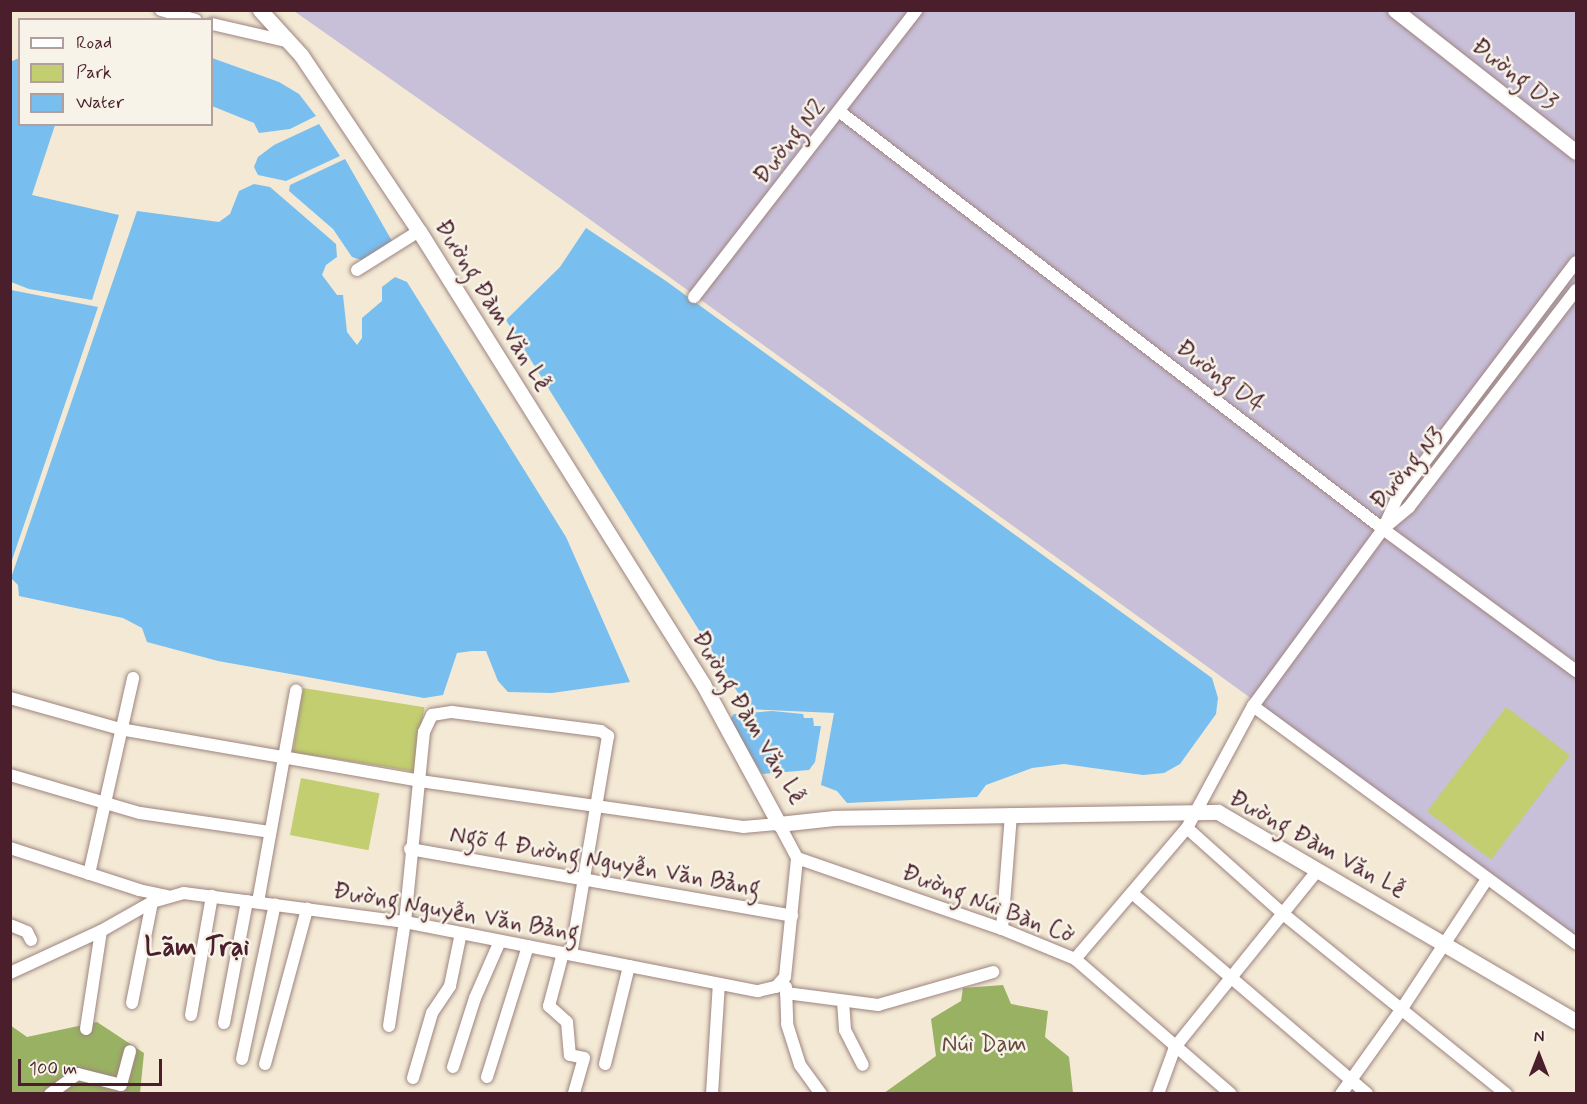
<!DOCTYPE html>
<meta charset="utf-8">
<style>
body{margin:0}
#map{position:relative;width:1587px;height:1104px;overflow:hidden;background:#f3e9d4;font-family:Mynerve,sans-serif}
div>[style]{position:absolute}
.industrial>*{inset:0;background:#c8bfd8}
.green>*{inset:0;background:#c2ce70;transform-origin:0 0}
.forest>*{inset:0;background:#99b162}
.water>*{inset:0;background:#78beef}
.roads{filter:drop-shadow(0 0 2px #9e8480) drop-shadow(0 0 2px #9e8480)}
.minor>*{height:12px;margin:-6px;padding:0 6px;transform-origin:6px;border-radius:6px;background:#fff}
.major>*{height:15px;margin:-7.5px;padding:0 7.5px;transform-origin:7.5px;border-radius:7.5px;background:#fff}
span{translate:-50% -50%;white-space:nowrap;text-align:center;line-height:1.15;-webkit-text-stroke:5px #f7f3e8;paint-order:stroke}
.street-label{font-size:24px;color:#4a1f2b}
.park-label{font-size:24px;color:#684b3c}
.quarter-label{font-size:27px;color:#4a1f2b;font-weight:700}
.frame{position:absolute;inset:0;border:12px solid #4a1f2b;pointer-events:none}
.legend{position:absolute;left:18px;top:18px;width:195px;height:108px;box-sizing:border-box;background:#f7f3e8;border:2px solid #b29e9c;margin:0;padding:8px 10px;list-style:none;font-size:18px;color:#4a1f2b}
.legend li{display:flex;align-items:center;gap:12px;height:30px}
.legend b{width:30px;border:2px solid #b29e9c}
.north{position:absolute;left:1509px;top:1026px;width:60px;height:60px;-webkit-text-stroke:4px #f7f3e8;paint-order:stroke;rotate:0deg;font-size:16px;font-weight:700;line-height:24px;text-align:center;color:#4a1f2b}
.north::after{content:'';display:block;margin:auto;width:21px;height:27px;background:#4a1f2b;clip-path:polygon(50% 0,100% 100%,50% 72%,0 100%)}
.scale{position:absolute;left:18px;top:1059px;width:144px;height:27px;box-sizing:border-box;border:3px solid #4a1f2b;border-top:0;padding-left:8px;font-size:18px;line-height:21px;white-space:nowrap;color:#4a1f2b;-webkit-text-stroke:4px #f7f3e8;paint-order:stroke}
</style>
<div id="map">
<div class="industrial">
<i style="clip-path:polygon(294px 11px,1576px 11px,1576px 941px,1274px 715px,581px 213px)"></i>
</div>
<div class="green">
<i style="left:303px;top:688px;width:123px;height:65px;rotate:9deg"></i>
<i style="left:1506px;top:707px;width:80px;height:131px;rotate:37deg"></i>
<i style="left:301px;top:778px;width:80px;height:58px;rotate:11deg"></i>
</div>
<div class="forest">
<i style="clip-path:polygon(1003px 985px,1011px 1004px,1048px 1011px,1045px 1037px,1069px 1057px,1073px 1093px,884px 1093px,936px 1056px,931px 1019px,961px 1001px,963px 988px)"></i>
<i style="clip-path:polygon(97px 1022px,144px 1053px,140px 1093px,11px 1093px,10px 1025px,27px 1037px)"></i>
</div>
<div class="water">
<i style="clip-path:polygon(19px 58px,20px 124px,55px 125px,32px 195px,119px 215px,92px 300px,29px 289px,11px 282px,10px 62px)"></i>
<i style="clip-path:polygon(212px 58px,279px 82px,299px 94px,316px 116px,290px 129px,259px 133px,254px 123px,212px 106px)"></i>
<i style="clip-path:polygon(319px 124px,340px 156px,286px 181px,258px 175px,254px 167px,258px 157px,274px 145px)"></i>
<i style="clip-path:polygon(345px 159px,392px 241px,365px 261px,352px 257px,333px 229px,289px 191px,290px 185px)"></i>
<i style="clip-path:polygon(254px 184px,270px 187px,336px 244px,337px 257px,326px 265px,322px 275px,337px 295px,343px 295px,347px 332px,357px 345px,362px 338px,362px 318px,382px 301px,382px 287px,395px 277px,407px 282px,566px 537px,630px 682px,552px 693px,508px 692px,498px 681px,486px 651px,472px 651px,457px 653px,443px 695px,424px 698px,218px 661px,147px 642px,142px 628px,123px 618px,19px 596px,18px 585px,11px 578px,137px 211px,219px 222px,230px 214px,239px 191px)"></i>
<i style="clip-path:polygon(586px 228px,666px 281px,1212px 678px,1218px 698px,1216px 714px,1180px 764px,1164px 773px,1143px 775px,1064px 764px,1032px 768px,986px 785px,977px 797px,847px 803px,837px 791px,821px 785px,834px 713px,748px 709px,506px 320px,560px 267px)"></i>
<i style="clip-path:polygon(11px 290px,98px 307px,11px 563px,10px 290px)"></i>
<i style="clip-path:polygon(772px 711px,803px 714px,804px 718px,813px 718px,814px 726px,821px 726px,815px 762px,809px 770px,762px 774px,729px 720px,734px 714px)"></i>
</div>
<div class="roads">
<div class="minor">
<i style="left:161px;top:10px;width:36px;rotate:16deg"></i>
<i style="left:212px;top:24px;width:80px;rotate:13deg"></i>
<i style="left:840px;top:112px;width:685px;rotate:37.52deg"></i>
<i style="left:1383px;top:529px;width:240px;rotate:36.3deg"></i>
<i style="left:357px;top:270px;width:73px;rotate:-32.2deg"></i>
<i style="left:694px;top:297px;width:363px;rotate:-52.2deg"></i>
<i style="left:1385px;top:525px;width:30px;rotate:-66deg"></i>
<i style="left:1397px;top:498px;width:296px;rotate:-52.8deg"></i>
<i style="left:10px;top:698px;width:114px;rotate:15.7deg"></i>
<i style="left:120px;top:729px;width:304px;rotate:9.8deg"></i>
<i style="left:420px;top:781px;width:326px;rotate:8.1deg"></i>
<i style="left:743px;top:827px;width:36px;rotate:-5deg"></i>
<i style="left:779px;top:824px;width:38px;rotate:62deg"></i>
<i style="left:797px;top:858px;width:217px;rotate:19.1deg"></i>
<i style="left:1002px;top:929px;width:79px;rotate:22.3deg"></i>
<i style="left:1075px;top:959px;width:206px;rotate:40.9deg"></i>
<i style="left:1253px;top:706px;width:401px;rotate:36.3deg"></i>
<i style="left:10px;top:775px;width:135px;rotate:16.3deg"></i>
<i style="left:140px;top:813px;width:131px;rotate:8.3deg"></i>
<i style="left:1187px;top:828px;width:127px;rotate:41.8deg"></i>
<i style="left:1282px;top:913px;width:288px;rotate:38.9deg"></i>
<i style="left:10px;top:848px;width:136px;rotate:18deg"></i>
<i style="left:139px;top:890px;width:29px;rotate:12deg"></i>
<i style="left:410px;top:849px;width:388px;rotate:9.9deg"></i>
<i style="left:89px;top:874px;width:201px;rotate:-77.3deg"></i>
<i style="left:1132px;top:893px;width:309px;rotate:40.5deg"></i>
<i style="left:258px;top:902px;width:215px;rotate:-79.8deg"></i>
<i style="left:10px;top:925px;width:18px;rotate:22deg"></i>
<i style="left:27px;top:932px;width:9px;rotate:63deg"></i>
<i style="left:1002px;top:929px;width:115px;rotate:-85.5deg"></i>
<i style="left:563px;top:953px;width:55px;rotate:104.8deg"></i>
<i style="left:549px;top:1006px;width:24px;rotate:42deg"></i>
<i style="left:567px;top:1022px;width:33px;rotate:85deg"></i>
<i style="left:570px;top:1055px;width:14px;rotate:12deg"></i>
<i style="left:584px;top:1058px;width:37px;rotate:106deg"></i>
<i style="left:1075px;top:959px;width:172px;rotate:-49.5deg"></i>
<i style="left:1187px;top:828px;width:139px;rotate:-61.6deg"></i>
<i style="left:1253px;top:706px;width:220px;rotate:-53.7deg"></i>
<i style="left:1383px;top:529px;width:34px;rotate:-40deg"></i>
<i style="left:1409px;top:507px;width:274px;rotate:-52.4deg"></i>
<i style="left:10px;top:973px;width:100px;rotate:-24.8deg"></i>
<i style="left:101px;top:931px;width:59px;rotate:-29.6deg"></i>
<i style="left:152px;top:902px;width:33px;rotate:-16deg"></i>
<i style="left:184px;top:893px;width:223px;rotate:7.5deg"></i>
<i style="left:405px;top:922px;width:360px;rotate:11.1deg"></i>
<i style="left:758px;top:991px;width:18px;rotate:-13deg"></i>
<i style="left:776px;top:987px;width:13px;rotate:-48deg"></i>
<i style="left:785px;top:977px;width:120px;rotate:-84.2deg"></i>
<i style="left:786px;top:987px;width:37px;rotate:88deg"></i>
<i style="left:787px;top:1024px;width:43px;rotate:72.4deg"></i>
<i style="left:800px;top:1065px;width:36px;rotate:54deg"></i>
<i style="left:786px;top:993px;width:93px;rotate:7.4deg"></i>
<i style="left:878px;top:1005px;width:120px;rotate:-16deg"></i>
<i style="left:843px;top:1001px;width:29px;rotate:86deg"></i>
<i style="left:845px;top:1030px;width:39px;rotate:63deg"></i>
<i style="left:132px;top:1003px;width:103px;rotate:-78.8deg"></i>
<i style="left:191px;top:1015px;width:121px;rotate:-80deg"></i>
<i style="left:224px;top:1023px;width:124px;rotate:-79.3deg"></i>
<i style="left:389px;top:1026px;width:105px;rotate:-81.3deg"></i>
<i style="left:405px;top:922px;width:191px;rotate:-84.3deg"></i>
<i style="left:424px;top:732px;width:19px;rotate:-65deg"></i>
<i style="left:432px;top:715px;width:20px;rotate:-9deg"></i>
<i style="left:452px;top:712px;width:150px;rotate:7.3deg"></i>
<i style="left:601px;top:731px;width:9px;rotate:36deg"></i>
<i style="left:608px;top:736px;width:221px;rotate:99.6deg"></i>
<i style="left:86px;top:1029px;width:99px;rotate:-81.3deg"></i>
<i style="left:242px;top:1059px;width:158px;rotate:-78deg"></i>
<i style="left:265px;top:1064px;width:161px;rotate:-74.8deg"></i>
<i style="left:605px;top:1064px;width:101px;rotate:-76.2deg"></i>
<i style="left:453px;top:1067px;width:72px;rotate:-72.3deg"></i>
<i style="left:475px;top:998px;width:62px;rotate:-66.3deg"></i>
<i style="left:487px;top:1077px;width:137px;rotate:-72.6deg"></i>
<i style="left:413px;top:1078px;width:68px;rotate:-73.7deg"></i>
<i style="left:432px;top:1013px;width:32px;rotate:-56deg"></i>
<i style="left:450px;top:986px;width:54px;rotate:-78.3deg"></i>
<i style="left:50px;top:1094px;width:34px;rotate:-36deg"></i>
<i style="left:78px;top:1074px;width:44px;rotate:14.3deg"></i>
<i style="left:121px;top:1085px;width:35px;rotate:-75deg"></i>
<i style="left:712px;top:1094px;width:110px;rotate:-86.4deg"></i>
<i style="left:1158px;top:1094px;width:50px;rotate:-70.1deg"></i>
<i style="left:1175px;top:1047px;width:226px;rotate:-51.1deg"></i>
<i style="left:1341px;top:1094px;width:103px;rotate:-54.5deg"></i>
<i style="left:1401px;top:1010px;width:157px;rotate:-56.7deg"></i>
</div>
<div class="major">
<i style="left:260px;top:10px;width:61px;rotate:47.7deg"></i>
<i style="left:301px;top:55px;width:212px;rotate:56.2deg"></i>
<i style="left:419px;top:231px;width:535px;rotate:57.92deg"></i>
<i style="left:703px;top:684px;width:159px;rotate:61.5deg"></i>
<i style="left:779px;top:824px;width:55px;rotate:-6.2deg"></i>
<i style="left:834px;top:818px;width:384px;rotate:-0.9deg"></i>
<i style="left:1218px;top:812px;width:415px;rotate:30.3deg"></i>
<i style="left:1395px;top:10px;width:230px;rotate:38.1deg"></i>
</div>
</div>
<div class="street-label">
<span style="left:1514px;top:75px;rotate:38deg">Đường D3</span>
<span style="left:790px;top:142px;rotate:-52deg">Đường N2</span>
<span style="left:492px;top:306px;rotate:58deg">Đường Đàm Văn Lễ</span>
<span style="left:1220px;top:377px;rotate:37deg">Đường D4</span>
<span style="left:1408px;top:469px;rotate:-49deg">Đường N3</span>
<span style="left:748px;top:718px;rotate:59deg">Đường Đàm Văn Lễ</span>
<span style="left:1317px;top:845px;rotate:29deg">Đường Đàm Văn Lễ</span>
<span style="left:605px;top:862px;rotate:10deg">Ngõ 4 Đường Nguyễn Văn Bảng</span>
<span style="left:988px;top:905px;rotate:21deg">Đường Núi Bàn Cờ</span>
<span style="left:456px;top:913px;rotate:10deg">Đường Nguyễn Văn Bảng</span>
</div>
<div class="park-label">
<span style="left:984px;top:1045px">Núi Dạm</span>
</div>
<div class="quarter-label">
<span style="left:197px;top:948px">Lãm Trại</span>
</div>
<div class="frame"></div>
<ul class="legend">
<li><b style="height:8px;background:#fff"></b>Road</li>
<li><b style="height:16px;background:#c2ce70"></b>Park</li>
<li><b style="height:16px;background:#78beef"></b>Water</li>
</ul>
<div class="north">N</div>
<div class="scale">100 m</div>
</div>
